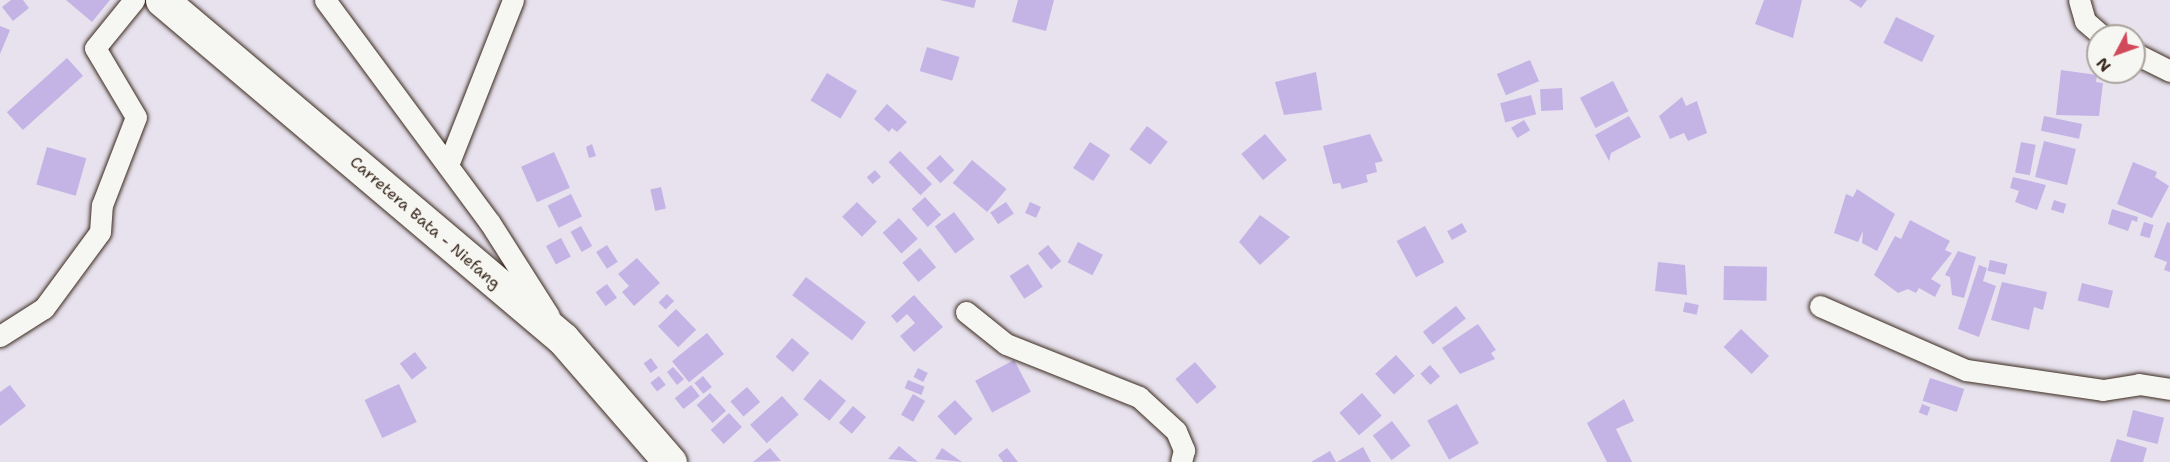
<!DOCTYPE html>
<style>
body{margin:0}
#map{position:relative;width:2170px;height:462px;overflow:hidden;background:#e7e2ee;font-family:"Shantell Sans",sans-serif}
div>[style]{position:absolute}
.building>*{inset:0;background:#c4b4e5;transform-origin:0 0}
.roads{filter:drop-shadow(0 0 2px #3b2a1e) drop-shadow(0 0 2px #3b2a1e)}
.street>*{height:21px;margin:-10.5px;padding:0 10.5px;transform-origin:10.5px;border-radius:10.5px;background:#f6f6f2}
.primary>*{height:33px;margin:-16.5px;padding:0 16.5px;transform-origin:16.5px;border-radius:16.5px;background:#f6f6f2}
span{translate:-50% -50%;white-space:nowrap;text-align:center;line-height:1.15;-webkit-text-stroke:5px #f6f6f2;paint-order:stroke}
.street-label{font-size:16px;color:#3b2a1e}
.north{position:absolute;left:2086px;top:24px;width:60px;height:60px;box-sizing:border-box;background:#f6f6f2;border:2px solid #aba49d;border-radius:50%;rotate:229deg;font-size:16px;font-weight:700;line-height:24px;text-align:center;color:#3b2a1e}
.north::after{content:'';display:block;margin:auto;width:21px;height:27px;background:#d1495b;clip-path:polygon(50% 0,100% 100%,50% 72%,0 100%)}
</style>
<div id="map">
<div class="building">
<i style="clip-path:polygon(11px 0,23px 0,29px 8px,13px 21px,2px 7px)"></i>
<i style="clip-path:polygon(66px 0,110px 0,92px 22px)"></i>
<i style="clip-path:polygon(940px 0,976px 0,974px 8px)"></i>
<i style="clip-path:polygon(1018px 0,1054px 0,1046px 31px,1012px 22px)"></i>
<i style="clip-path:polygon(1764px 0,1802px 0,1793px 38px,1755px 24px)"></i>
<i style="clip-path:polygon(1849px 0,1867px 0,1861px 8px)"></i>
<i style="left:1896px;top:17px;width:43px;height:29px;rotate:26deg"></i>
<i style="clip-path:polygon(0 26px,10px 30px,0 54px)"></i>
<i style="left:927px;top:47px;width:34px;height:25px;rotate:17deg"></i>
<i style="left:67px;top:58px;width:24px;height:81px;rotate:48deg"></i>
<i style="left:1530px;top:60px;width:23px;height:36px;rotate:67deg"></i>
<i style="clip-path:polygon(2061px 70px,2097px 75px,2096px 82px,2103px 83px,2099px 116px,2056px 115px)"></i>
<i style="clip-path:polygon(1316px 72px,1322px 110px,1284px 115px,1275px 82px)"></i>
<i style="left:827px;top:73px;width:35px;height:32px;rotate:31deg"></i>
<i style="left:1613px;top:81px;width:34px;height:37px;rotate:63deg"></i>
<i style="left:1562px;top:88px;width:22px;height:22px;rotate:87deg"></i>
<i style="left:1531px;top:95px;width:20px;height:32px;rotate:75deg"></i>
<i style="clip-path:polygon(1682px 97px,1686px 106px,1697px 101px,1707px 133px,1688px 141px,1684px 133px,1670px 139px,1659px 116px)"></i>
<i style="clip-path:polygon(887px 104px,907px 122px,897px 132px,892px 128px,889px 132px,874px 119px)"></i>
<i style="clip-path:polygon(1629px 116px,1641px 137px,1611px 153px,1609px 161px,1595px 135px)"></i>
<i style="left:2044px;top:116px;width:39px;height:15px;rotate:12deg"></i>
<i style="left:1524px;top:120px;width:12px;height:15px;rotate:59deg"></i>
<i style="left:1147px;top:126px;width:26px;height:29px;rotate:37deg"></i>
<i style="left:1265px;top:134px;width:34px;height:31px;rotate:50deg"></i>
<i style="clip-path:polygon(1370px 134px,1383px 161px,1375px 163px,1377px 172px,1366px 175px,1368px 182px,1342px 189px,1340px 183px,1333px 184px,1323px 146px)"></i>
<i style="left:2044px;top:141px;width:33px;height:37px;rotate:14deg"></i>
<i style="left:1090px;top:142px;width:24px;height:31px;rotate:33deg"></i>
<i style="left:2021px;top:142px;width:15px;height:31px;rotate:11deg"></i>
<i style="clip-path:polygon(592px 144px,596px 156px,589px 158px,586px 147px)"></i>
<i style="left:47px;top:147px;width:41px;height:39px;rotate:16deg"></i>
<i style="left:900px;top:151px;width:46px;height:16px;rotate:46deg"></i>
<i style="left:554px;top:152px;width:39px;height:36px;rotate:66deg"></i>
<i style="left:940px;top:155px;width:21px;height:19px;rotate:47deg"></i>
<i style="left:972px;top:160px;width:45px;height:30px;rotate:40deg"></i>
<i style="clip-path:polygon(2133px 162px,2157px 172px,2155px 177px,2169px 186px,2152px 218px,2117px 204px)"></i>
<i style="left:875px;top:170px;width:9px;height:11px;rotate:49deg"></i>
<i style="clip-path:polygon(2013px 177px,2046px 185px,2037px 210px,2015px 202px,2019px 191px,2010px 188px)"></i>
<i style="left:661px;top:187px;width:22px;height:11px;rotate:77deg"></i>
<i style="clip-path:polygon(1857px 189px,1895px 214px,1877px 251px,1862px 243px,1863px 231px,1858px 242px,1834px 233px,1846px 194px,1853px 197px)"></i>
<i style="left:571px;top:194px;width:25px;height:26px;rotate:64deg"></i>
<i style="left:925px;top:197px;width:24px;height:18px;rotate:48deg"></i>
<i style="left:2054px;top:200px;width:13px;height:10px;rotate:18deg"></i>
<i style="left:857px;top:202px;width:28px;height:21px;rotate:45deg"></i>
<i style="left:1006px;top:202px;width:14px;height:19px;rotate:56deg"></i>
<i style="left:1030px;top:202px;width:12px;height:12px;rotate:24deg"></i>
<i style="clip-path:polygon(2112px 209px,2138px 217px,2137px 222px,2132px 220px,2128px 231px,2108px 224px)"></i>
<i style="left:954px;top:212px;width:34px;height:24px;rotate:53deg"></i>
<i style="clip-path:polygon(1260px 215px,1290px 237px,1260px 265px,1239px 242px)"></i>
<i style="left:899px;top:218px;width:28px;height:22px;rotate:48deg"></i>
<i style="clip-path:polygon(1910px 220px,1950px 241px,1945px 250px,1952px 253px,1931px 279px,1941px 285px,1935px 297px,1919px 288px,1916px 293px,1908px 289px,1898px 293px,1874px 275px,1895px 236px,1901px 239px)"></i>
<i style="left:2144px;top:222px;width:10px;height:14px;rotate:17deg"></i>
<i style="clip-path:polygon(2167px 222px,2170px 223px,2170px 272px,2164px 270px,2167px 262px,2154px 257px)"></i>
<i style="left:1462px;top:223px;width:10px;height:17px;rotate:61deg"></i>
<i style="left:581px;top:226px;width:23px;height:12px;rotate:61deg"></i>
<i style="left:1425px;top:226px;width:41px;height:32px;rotate:62deg"></i>
<i style="left:561px;top:238px;width:21px;height:17px;rotate:62deg"></i>
<i style="left:1078px;top:242px;width:28px;height:23px;rotate:27deg"></i>
<i style="left:607px;top:245px;width:20px;height:13px;rotate:57deg"></i>
<i style="left:1048px;top:245px;width:21px;height:13px;rotate:51deg"></i>
<i style="left:920px;top:248px;width:25px;height:23px;rotate:50deg"></i>
<i style="clip-path:polygon(1958px 251px,1976px 257px,1964px 298px,1952px 295px,1950px 277px,1945px 275px)"></i>
<i style="clip-path:polygon(637px 258px,660px 283px,634px 306px,622px 292px,629px 286px,618px 274px)"></i>
<i style="left:1990px;top:260px;width:18px;height:11px;rotate:13deg"></i>
<i style="clip-path:polygon(1658px 262px,1685px 265px,1687px 295px,1655px 291px)"></i>
<i style="left:1028px;top:264px;width:27px;height:22px;rotate:57deg"></i>
<i style="clip-path:polygon(1979px 265px,1987px 268px,1983px 281px,1996px 286px,1979px 337px,1958px 329px)"></i>
<i style="left:1724px;top:266px;width:43px;height:34px;rotate:1deg"></i>
<i style="left:806px;top:277px;width:75px;height:23px;rotate:37deg"></i>
<i style="clip-path:polygon(2002px 282px,2047px 292px,2043px 310px,2034px 307px,2029px 330px,1991px 320px)"></i>
<i style="left:2082px;top:283px;width:32px;height:18px;rotate:14deg"></i>
<i style="left:607px;top:284px;width:17px;height:14px;rotate:54deg"></i>
<i style="left:667px;top:294px;width:10px;height:12px;rotate:45deg"></i>
<i style="clip-path:polygon(914px 295px,943px 327px,914px 352px,900px 336px,915px 323px,907px 314px,897px 323px,891px 316px)"></i>
<i style="left:1685px;top:302px;width:14px;height:10px;rotate:12deg"></i>
<i style="left:1456px;top:306px;width:16px;height:42px;rotate:52deg"></i>
<i style="left:676px;top:309px;width:29px;height:25px;rotate:46deg"></i>
<i style="clip-path:polygon(1478px 324px,1496px 350px,1491px 353px,1495px 359px,1460px 374px,1442px 348px)"></i>
<i style="left:1741px;top:329px;width:39px;height:25px;rotate:44deg"></i>
<i style="left:707px;top:333px;width:27px;height:45px;rotate:51deg"></i>
<i style="left:792px;top:338px;width:23px;height:25px;rotate:41deg"></i>
<i style="left:415px;top:352px;width:20px;height:19px;rotate:53deg"></i>
<i style="left:1396px;top:355px;width:28px;height:28px;rotate:48deg"></i>
<i style="left:651px;top:358px;width:12px;height:9px;rotate:55deg"></i>
<i style="left:1014px;top:360px;width:36px;height:44px;rotate:62deg"></i>
<i style="left:1195px;top:362px;width:33px;height:26px;rotate:49deg"></i>
<i style="left:1430px;top:365px;width:15px;height:13px;rotate:48deg"></i>
<i style="clip-path:polygon(673px 367px,684px 379px,677px 385px,667px 372px)"></i>
<i style="left:918px;top:368px;width:11px;height:10px;rotate:27deg"></i>
<i style="left:659px;top:376px;width:11px;height:11px;rotate:52deg"></i>
<i style="left:703px;top:376px;width:14px;height:11px;rotate:51deg"></i>
<i style="left:1930px;top:378px;width:36px;height:24px;rotate:18deg"></i>
<i style="left:820px;top:379px;width:34px;height:26px;rotate:40deg"></i>
<i style="left:908px;top:380px;width:18px;height:9px;rotate:22deg"></i>
<i style="left:399px;top:384px;width:42px;height:38px;rotate:65deg"></i>
<i style="clip-path:polygon(10px 385px,26px 406px,0 426px,0 392px)"></i>
<i style="left:691px;top:385px;width:14px;height:21px;rotate:51deg"></i>
<i style="left:747px;top:387px;width:20px;height:22px;rotate:49deg"></i>
<i style="left:710px;top:393px;width:24px;height:18px;rotate:48deg"></i>
<i style="left:1362px;top:393px;width:30px;height:30px;rotate:49deg"></i>
<i style="left:913px;top:394px;width:14px;height:24px;rotate:30deg"></i>
<i style="left:782px;top:396px;width:25px;height:43px;rotate:48deg"></i>
<i style="clip-path:polygon(1624px 399px,1634px 421px,1616px 429px,1632px 462px,1607px 462px,1587px 423px)"></i>
<i style="left:955px;top:400px;width:26px;height:24px;rotate:47deg"></i>
<i style="left:1457px;top:404px;width:45px;height:34px;rotate:61deg"></i>
<i style="left:1922px;top:404px;width:9px;height:9px;rotate:21deg"></i>
<i style="left:853px;top:406px;width:17px;height:22px;rotate:40deg"></i>
<i style="left:2133px;top:410px;width:32px;height:27px;rotate:14deg"></i>
<i style="left:729px;top:413px;width:19px;height:25px;rotate:47deg"></i>
<i style="left:1392px;top:421px;width:31px;height:24px;rotate:53deg"></i>
<i style="clip-path:polygon(2117px 439px,2147px 448px,2143px 462px,2110px 462px)"></i>
<i style="clip-path:polygon(899px 446px,918px 462px,888px 459px)"></i>
<i style="clip-path:polygon(1363px 447px,1371px 462px,1337px 462px)"></i>
<i style="clip-path:polygon(770px 448px,781px 461px,753px 462px)"></i>
<i style="clip-path:polygon(942px 448px,962px 462px,935px 459px)"></i>
<i style="clip-path:polygon(1007px 448px,1018px 462px,1003px 462px,998px 455px)"></i>
<i style="clip-path:polygon(1330px 451px,1336px 462px,1311px 462px)"></i>
</div>
<div class="roads">
<div class="street">
<i style="left:325px;top:0;width:277px;rotate:53.5deg"></i>
<i style="left:490px;top:223px;width:110px;rotate:57.6deg"></i>
<i style="left:2079px;top:0;width:22px;rotate:74deg"></i>
<i style="left:2085px;top:21px;width:23px;rotate:41deg"></i>
<i style="left:2134px;top:53px;width:40px;rotate:26.6deg"></i>
<i style="left:448px;top:165px;width:177px;rotate:-68.5deg"></i>
<i style="left:1820px;top:306px;width:159px;rotate:23.7deg"></i>
<i style="left:1966px;top:370px;width:138px;rotate:8.3deg"></i>
<i style="left:2103px;top:390px;width:36px;rotate:-9deg"></i>
<i style="left:2139px;top:384px;width:31px;rotate:9deg"></i>
<i style="left:966px;top:312px;width:51px;rotate:38.7deg"></i>
<i style="left:1006px;top:344px;width:143px;rotate:21.7deg"></i>
<i style="left:1139px;top:397px;width:50px;rotate:42.6deg"></i>
<i style="left:1176px;top:431px;width:21px;rotate:67deg"></i>
<i style="left:1184px;top:450px;width:12px;rotate:104deg"></i>
<i style="left:0;top:336px;width:52px;rotate:-32.5deg"></i>
<i style="left:44px;top:308px;width:94px;rotate:-53.6deg"></i>
<i style="left:100px;top:232px;width:27px;rotate:-86deg"></i>
<i style="left:102px;top:205px;width:94px;rotate:-68.9deg"></i>
<i style="left:136px;top:117px;width:80px;rotate:-120.7deg"></i>
<i style="left:95px;top:48px;width:62px;rotate:-50.9deg"></i>
</div>
<div class="primary">
<i style="left:162px;top:0;width:525px;rotate:40.21deg"></i>
<i style="left:563px;top:339px;width:163px;rotate:49deg"></i>
</div>
</div>
<div class="street-label">
<span style="left:425px;top:223px;rotate:41deg">Carretera Bata - Niefang</span>
</div>
<div class="north">N</div>
</div>
